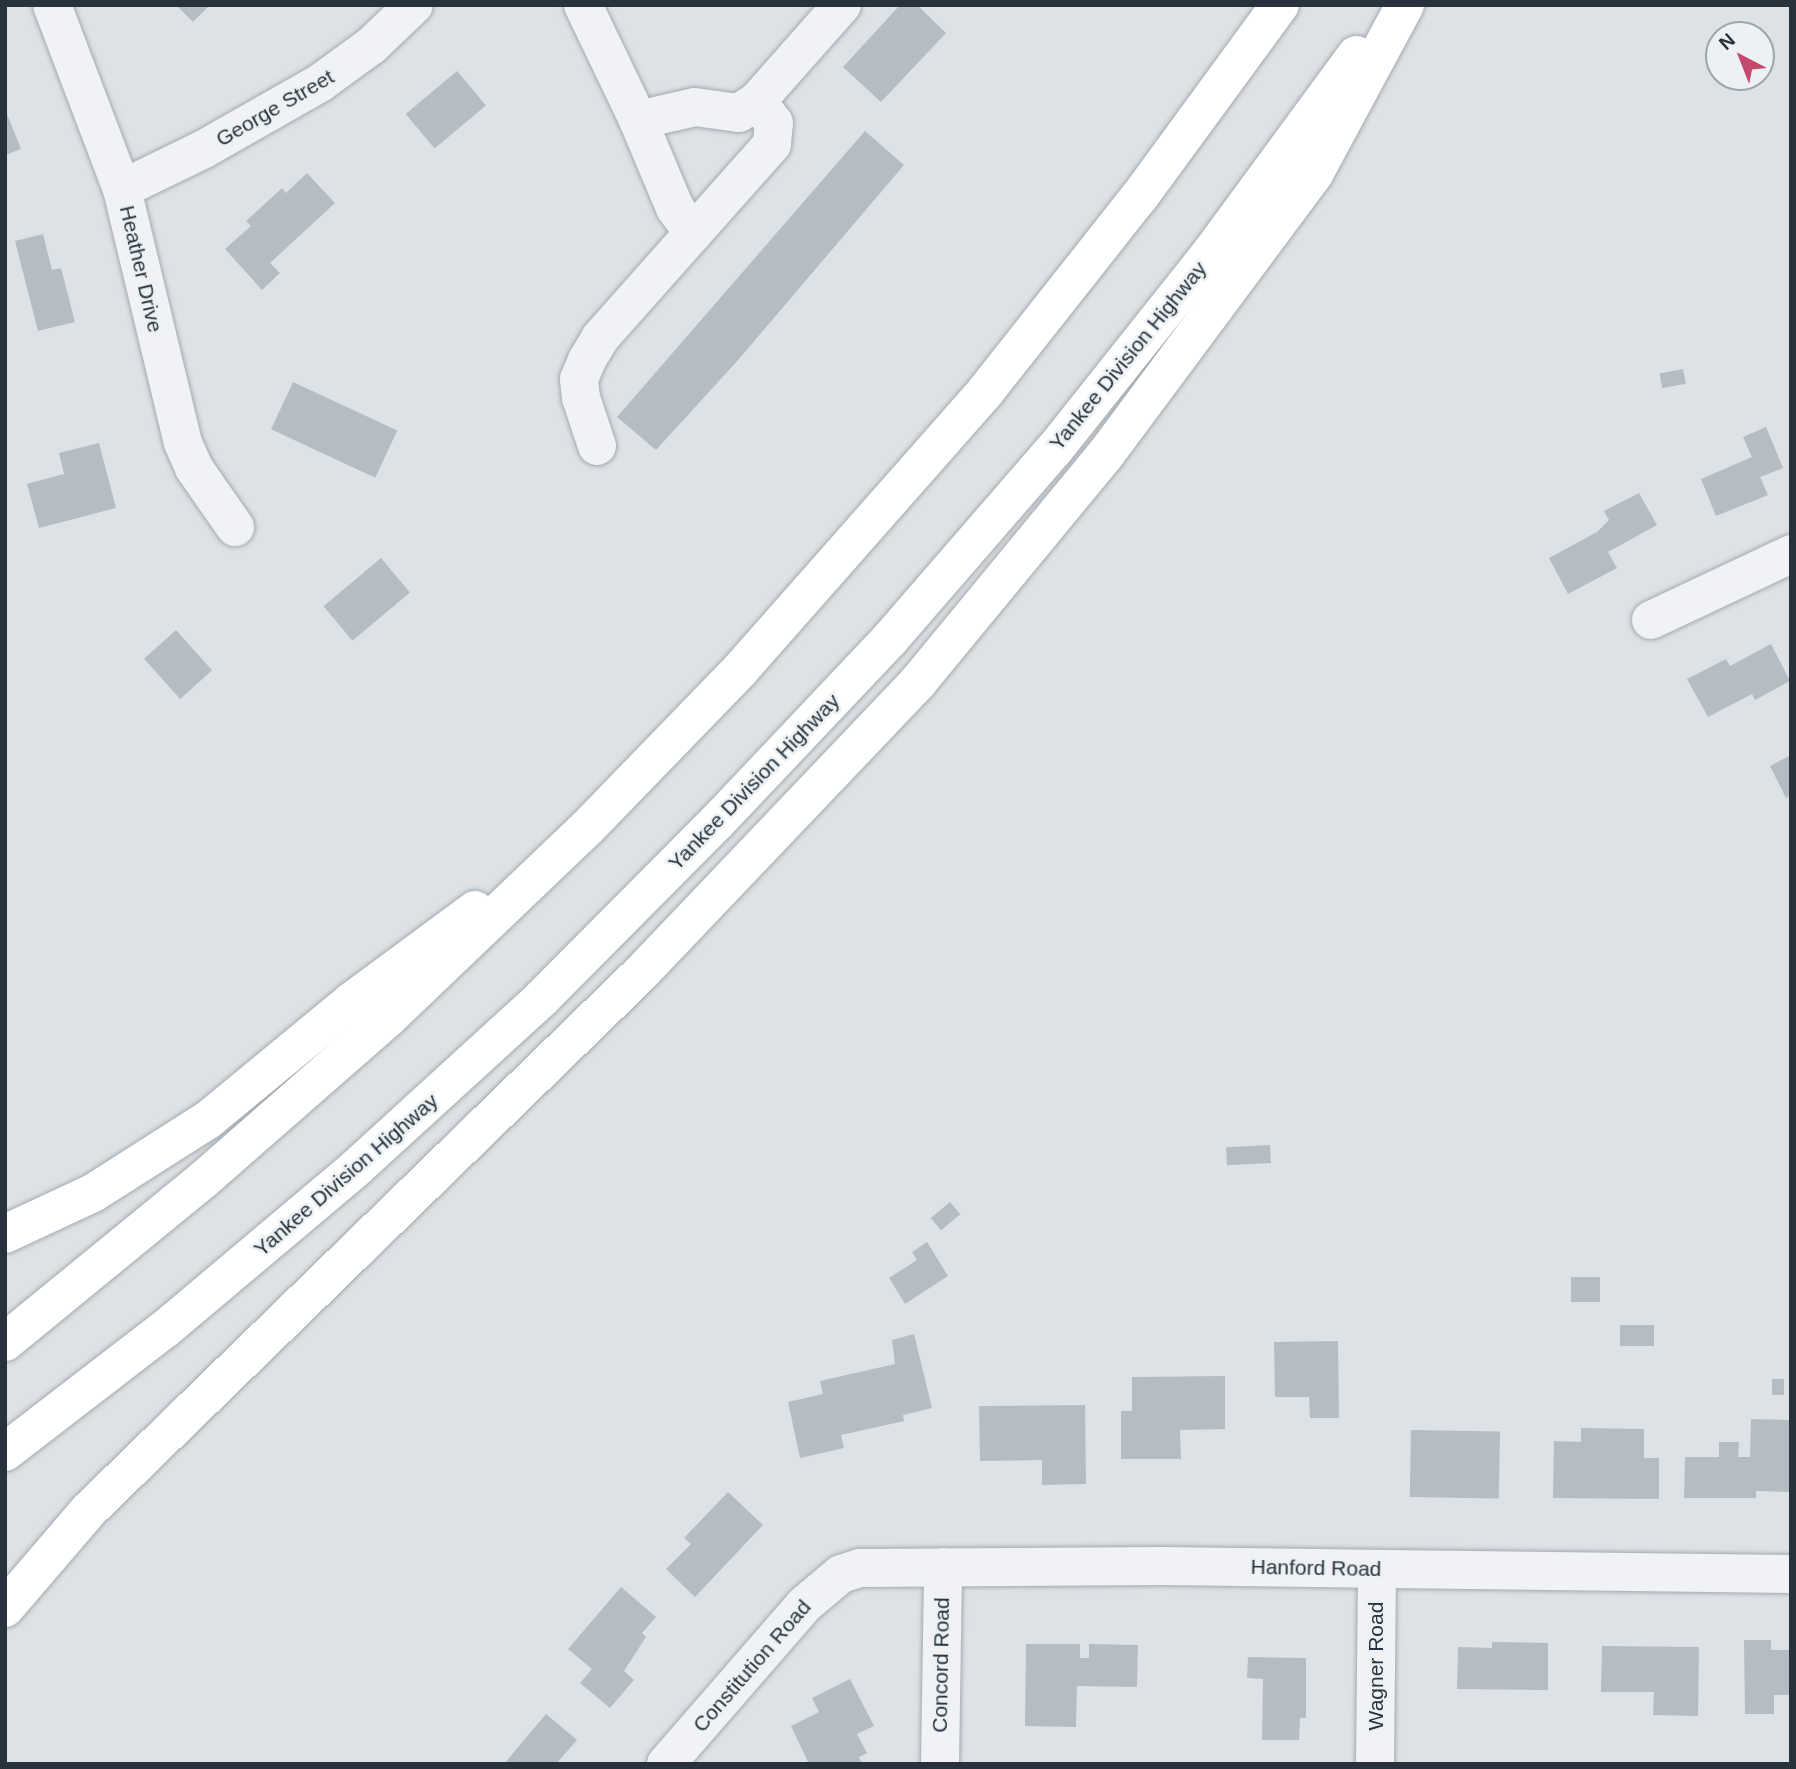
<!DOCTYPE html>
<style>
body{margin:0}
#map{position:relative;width:1796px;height:1769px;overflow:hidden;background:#dde2e6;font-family:Helvetica,sans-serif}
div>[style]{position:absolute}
.building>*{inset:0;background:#b5bcc3;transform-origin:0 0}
.roads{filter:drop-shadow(0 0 2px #a3aab0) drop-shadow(0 0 2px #a3aab0)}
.minor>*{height:38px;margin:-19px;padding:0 19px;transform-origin:19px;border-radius:19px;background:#f0f2f5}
.highway>*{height:38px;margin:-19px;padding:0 19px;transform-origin:19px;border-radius:19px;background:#fff}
span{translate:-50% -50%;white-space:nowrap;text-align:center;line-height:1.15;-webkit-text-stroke:5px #ecf1f4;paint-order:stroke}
.street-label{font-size:21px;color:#28323c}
.frame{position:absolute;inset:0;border:7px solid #28323c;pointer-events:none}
.north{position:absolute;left:1705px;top:21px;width:70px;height:70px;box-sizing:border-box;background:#ecf1f4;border:2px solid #9ea5aa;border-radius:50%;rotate:318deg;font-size:19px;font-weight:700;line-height:28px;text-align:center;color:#28323c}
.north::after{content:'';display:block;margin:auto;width:24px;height:32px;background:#c5486d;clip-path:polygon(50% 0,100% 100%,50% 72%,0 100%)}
</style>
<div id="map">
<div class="building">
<i style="clip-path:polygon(176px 5px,210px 5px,193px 22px)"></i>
<i style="clip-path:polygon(900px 5px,917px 5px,946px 33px,881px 102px,843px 67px)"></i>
<i style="left:457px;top:71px;width:45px;height:67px;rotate:50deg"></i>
<i style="clip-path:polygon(5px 109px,21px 149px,5px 155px)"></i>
<i style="clip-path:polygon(865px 131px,904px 165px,739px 359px,656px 450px,617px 417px)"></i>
<i style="clip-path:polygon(307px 173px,335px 203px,270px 263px,280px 273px,262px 290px,225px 249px,251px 226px,246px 221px,282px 188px,286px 193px)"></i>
<i style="clip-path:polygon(43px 234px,52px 270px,61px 268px,75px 322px,38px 331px,15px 241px)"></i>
<i style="left:1683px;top:369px;width:15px;height:24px;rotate:79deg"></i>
<i style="left:293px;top:382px;width:115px;height:52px;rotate:25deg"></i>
<i style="clip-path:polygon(1766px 427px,1783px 468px,1760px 477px,1768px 495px,1716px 516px,1701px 479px,1752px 457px,1743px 437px)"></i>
<i style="clip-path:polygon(99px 443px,116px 508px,39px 528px,27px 484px,64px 474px,59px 453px)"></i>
<i style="clip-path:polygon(1639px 493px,1657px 525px,1608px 552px,1617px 568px,1568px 594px,1549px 558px,1597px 532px,1609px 520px,1604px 511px)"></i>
<i style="left:381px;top:558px;width:45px;height:75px;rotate:50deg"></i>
<i style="left:176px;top:630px;width:54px;height:43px;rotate:48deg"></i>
<i style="clip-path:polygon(1771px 644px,1790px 681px,1755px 700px,1752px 694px,1708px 717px,1687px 679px,1726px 659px,1730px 666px)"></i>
<i style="clip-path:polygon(1791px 755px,1791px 795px,1786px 798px,1770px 766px)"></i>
<i style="left:1270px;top:1145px;width:18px;height:44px;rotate:87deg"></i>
<i style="left:950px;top:1202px;width:16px;height:25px;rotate:50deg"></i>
<i style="clip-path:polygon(927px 1242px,948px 1276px,905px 1304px,889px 1278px,917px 1260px,912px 1252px)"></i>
<i style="left:1571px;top:1277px;width:29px;height:25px"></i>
<i style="left:1620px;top:1325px;width:34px;height:21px"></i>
<i style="clip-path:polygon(914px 1334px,932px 1408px,903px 1415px,904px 1421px,841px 1435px,844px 1448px,800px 1458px,788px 1402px,823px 1394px,820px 1381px,895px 1364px,892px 1340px)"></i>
<i style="clip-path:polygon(1338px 1341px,1339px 1418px,1310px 1418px,1309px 1397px,1275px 1397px,1274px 1342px)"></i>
<i style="clip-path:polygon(1225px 1376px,1225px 1429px,1180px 1430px,1181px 1459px,1121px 1459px,1121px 1411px,1132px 1411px,1132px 1377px)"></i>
<i style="left:1772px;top:1379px;width:12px;height:16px"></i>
<i style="clip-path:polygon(1085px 1405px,1086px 1484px,1042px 1485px,1042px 1460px,980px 1461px,979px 1406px)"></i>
<i style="clip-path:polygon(1751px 1419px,1791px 1420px,1791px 1492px,1756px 1491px,1756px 1498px,1684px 1498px,1685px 1457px,1719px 1457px,1719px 1442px,1739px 1442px,1738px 1457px,1750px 1457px)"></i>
<i style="clip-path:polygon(1581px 1428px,1644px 1429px,1644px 1458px,1659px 1458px,1659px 1499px,1553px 1498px,1554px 1441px,1581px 1442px)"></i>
<i style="left:1411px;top:1430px;width:89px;height:67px;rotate:1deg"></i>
<i style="clip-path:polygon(728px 1492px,763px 1525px,695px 1597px,666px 1569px,691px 1544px,684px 1538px)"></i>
<i style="clip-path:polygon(621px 1587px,656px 1617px,642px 1633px,646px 1637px,624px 1671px,634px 1680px,610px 1708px,580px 1683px,592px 1669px,568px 1649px)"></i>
<i style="clip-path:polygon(1744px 1640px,1771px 1640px,1771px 1650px,1791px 1650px,1791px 1695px,1774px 1695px,1774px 1714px,1745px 1714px)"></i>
<i style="clip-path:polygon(1492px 1642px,1548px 1643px,1548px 1690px,1457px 1689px,1458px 1647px,1492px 1648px)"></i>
<i style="clip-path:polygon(1026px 1644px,1080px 1644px,1080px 1658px,1089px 1658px,1089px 1644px,1138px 1645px,1137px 1687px,1077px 1686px,1076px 1727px,1025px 1726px)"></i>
<i style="clip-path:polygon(1602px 1646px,1699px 1647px,1698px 1716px,1653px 1715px,1654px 1692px,1601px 1692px)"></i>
<i style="clip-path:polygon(1248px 1657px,1306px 1658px,1306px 1718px,1300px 1718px,1299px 1740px,1262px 1740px,1263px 1679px,1247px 1678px)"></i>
<i style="clip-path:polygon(850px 1679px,874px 1726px,857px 1734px,867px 1753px,859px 1757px,862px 1764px,809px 1764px,791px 1726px,819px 1712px,812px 1698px)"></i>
<i style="clip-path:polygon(546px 1714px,577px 1740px,556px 1764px,504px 1764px)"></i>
</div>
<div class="roads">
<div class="minor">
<i style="left:52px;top:5px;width:197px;rotate:69.2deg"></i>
<i style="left:122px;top:189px;width:261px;rotate:76.5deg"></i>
<i style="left:183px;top:443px;width:27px;rotate:66deg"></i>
<i style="left:194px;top:468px;width:72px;rotate:55.2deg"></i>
<i style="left:583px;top:5px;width:127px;rotate:64.4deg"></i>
<i style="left:638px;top:120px;width:58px;rotate:-12.8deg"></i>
<i style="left:695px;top:107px;width:44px;rotate:7.8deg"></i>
<i style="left:739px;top:113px;width:22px;rotate:-34deg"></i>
<i style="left:757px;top:101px;width:128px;rotate:-48.5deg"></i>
<i style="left:638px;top:120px;width:95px;rotate:67.2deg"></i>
<i style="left:675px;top:208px;width:31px;rotate:54deg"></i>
<i style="left:122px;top:189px;width:91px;rotate:-26deg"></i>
<i style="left:204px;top:149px;width:133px;rotate:-29.6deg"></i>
<i style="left:320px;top:83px;width:63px;rotate:-36deg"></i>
<i style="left:371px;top:46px;width:59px;rotate:-43.6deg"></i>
<i style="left:597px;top:446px;width:51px;rotate:-108.4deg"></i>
<i style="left:581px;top:398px;width:19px;rotate:-96deg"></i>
<i style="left:579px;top:379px;width:21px;rotate:-67deg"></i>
<i style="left:587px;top:360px;width:26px;rotate:-59deg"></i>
<i style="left:600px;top:338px;width:259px;rotate:-48.4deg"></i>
<i style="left:772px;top:144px;width:21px;rotate:-85deg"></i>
<i style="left:774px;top:123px;width:28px;rotate:-128deg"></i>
<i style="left:1651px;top:620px;width:155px;rotate:-25.2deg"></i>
<i style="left:666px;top:1764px;width:211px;rotate:-49deg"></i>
<i style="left:804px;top:1605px;width:48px;rotate:-40deg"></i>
<i style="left:841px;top:1574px;width:20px;rotate:-18deg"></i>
<i style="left:860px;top:1568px;width:303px;rotate:-0.4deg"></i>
<i style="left:1163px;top:1566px;width:628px;rotate:0.73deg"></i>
<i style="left:940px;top:1764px;width:197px;rotate:-89.1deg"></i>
<i style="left:1375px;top:1764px;width:195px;rotate:-89.4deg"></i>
</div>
<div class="highway">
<i style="left:5px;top:1234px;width:97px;rotate:-25deg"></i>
<i style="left:93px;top:1193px;width:138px;rotate:-32.5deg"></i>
<i style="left:209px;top:1119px;width:185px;rotate:-39.5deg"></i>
<i style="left:352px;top:1001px;width:153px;rotate:-36.5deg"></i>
<i style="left:5px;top:1342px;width:256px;rotate:-39.3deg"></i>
<i style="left:203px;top:1180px;width:246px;rotate:-41.2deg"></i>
<i style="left:388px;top:1018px;width:275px;rotate:-43.7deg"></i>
<i style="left:587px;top:828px;width:220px;rotate:-45.9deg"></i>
<i style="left:740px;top:670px;width:371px;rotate:-48.6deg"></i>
<i style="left:985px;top:392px;width:250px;rotate:-51.7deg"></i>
<i style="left:1140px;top:196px;width:237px;rotate:-53.8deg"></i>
<i style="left:5px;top:1452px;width:202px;rotate:-37.6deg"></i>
<i style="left:165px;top:1329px;width:250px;rotate:-40.1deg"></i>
<i style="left:356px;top:1168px;width:251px;rotate:-42.4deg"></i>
<i style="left:541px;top:999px;width:250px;rotate:-45.2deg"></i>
<i style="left:717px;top:822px;width:252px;rotate:-46.6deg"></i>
<i style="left:890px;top:639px;width:250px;rotate:-49.1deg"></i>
<i style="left:1054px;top:450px;width:251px;rotate:-51.5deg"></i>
<i style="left:1210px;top:254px;width:247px;rotate:-53.7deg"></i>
<i style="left:5px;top:1608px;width:128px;rotate:-49.4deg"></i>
<i style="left:88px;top:1511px;width:773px;rotate:-44.21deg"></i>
<i style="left:642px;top:972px;width:400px;rotate:-46.4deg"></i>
<i style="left:918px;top:682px;width:296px;rotate:-50.5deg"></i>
<i style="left:1106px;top:454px;width:349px;rotate:-53.4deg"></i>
<i style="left:1314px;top:174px;width:192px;rotate:-61.7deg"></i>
</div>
</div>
<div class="street-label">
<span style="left:275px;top:108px;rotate:-30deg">George Street</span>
<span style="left:141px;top:269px;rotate:77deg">Heather Drive</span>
<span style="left:1128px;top:356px;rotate:-51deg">Yankee Division Highway</span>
<span style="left:754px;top:782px;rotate:-46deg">Yankee Division Highway</span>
<span style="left:346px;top:1175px;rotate:-41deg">Yankee Division Highway</span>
<span style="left:1316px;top:1568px;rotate:1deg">Hanford Road</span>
<span style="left:941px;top:1665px;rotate:-89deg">Concord Road</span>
<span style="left:752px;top:1666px;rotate:-49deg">Constitution Road</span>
<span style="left:1376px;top:1666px;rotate:-90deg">Wagner Road</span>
</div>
<div class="frame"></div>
<div class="north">N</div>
</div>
